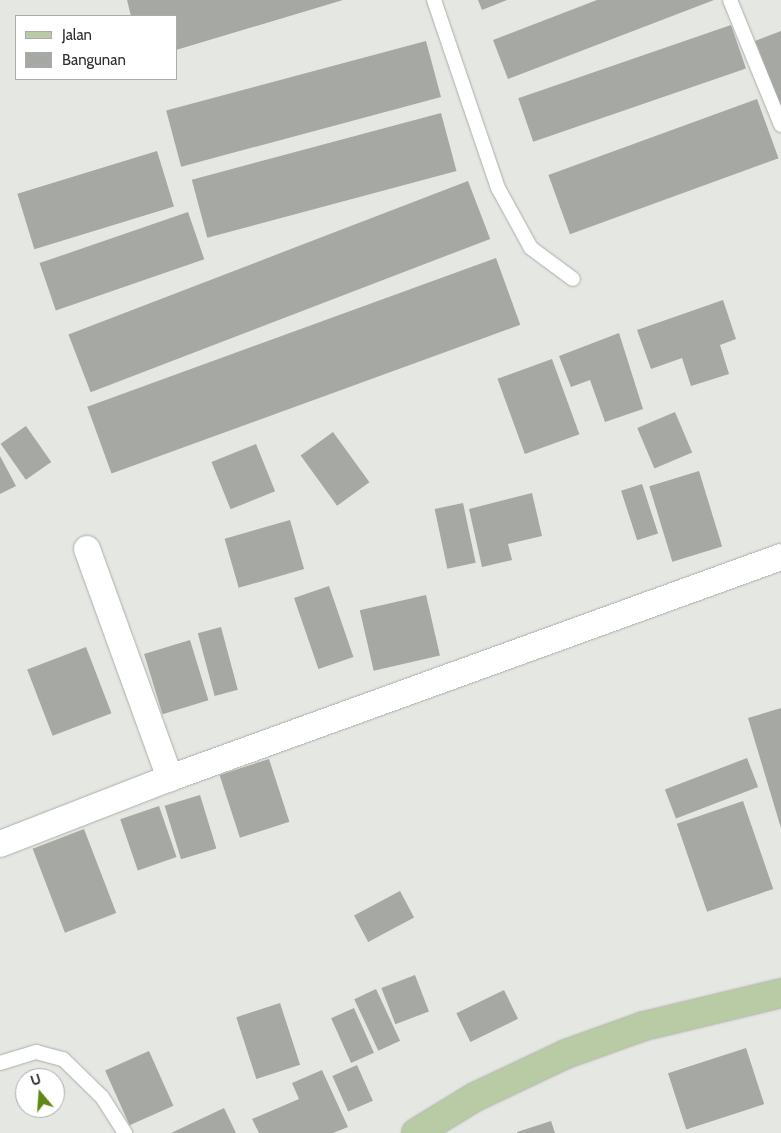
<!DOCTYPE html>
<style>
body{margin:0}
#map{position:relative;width:781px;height:1133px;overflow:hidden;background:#e5e7e2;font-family:Cabin,sans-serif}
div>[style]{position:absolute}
.building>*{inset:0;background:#a5a8a3;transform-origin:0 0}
.roads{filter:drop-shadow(0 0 1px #acafa9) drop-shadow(0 0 1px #acafa9)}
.lane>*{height:14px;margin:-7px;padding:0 7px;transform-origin:7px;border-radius:7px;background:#fff}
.street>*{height:26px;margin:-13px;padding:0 13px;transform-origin:13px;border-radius:13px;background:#fff}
.primary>*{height:28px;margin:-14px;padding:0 14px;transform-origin:14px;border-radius:14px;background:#b9cba4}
span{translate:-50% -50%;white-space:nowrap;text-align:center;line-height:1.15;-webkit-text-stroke:4px #fff;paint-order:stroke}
.legend{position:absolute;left:15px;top:15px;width:162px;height:65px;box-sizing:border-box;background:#fff;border:1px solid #ababab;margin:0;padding:6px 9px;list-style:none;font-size:15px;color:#2d2e2c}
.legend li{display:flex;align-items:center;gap:10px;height:25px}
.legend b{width:25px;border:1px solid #ababab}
.north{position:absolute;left:15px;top:1068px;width:50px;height:50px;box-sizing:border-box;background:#fff;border:1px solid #ababab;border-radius:50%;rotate:342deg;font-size:14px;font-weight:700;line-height:20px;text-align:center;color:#2d2e2c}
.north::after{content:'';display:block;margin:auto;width:18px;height:22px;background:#5e8813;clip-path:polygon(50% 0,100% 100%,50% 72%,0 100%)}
</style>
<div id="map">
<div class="building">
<i style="clip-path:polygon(127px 0,343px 0,176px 50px,176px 16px,131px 16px)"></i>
<i style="clip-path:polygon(478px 0,507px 0,482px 10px)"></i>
<i style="clip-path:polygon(597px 0,714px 0,508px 79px,493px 40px)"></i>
<i style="left:731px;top:25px;width:46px;height:225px;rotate:71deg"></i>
<i style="clip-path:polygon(781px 31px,781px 107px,755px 41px)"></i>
<i style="left:426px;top:41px;width:58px;height:269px;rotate:75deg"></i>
<i style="left:757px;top:99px;width:63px;height:222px;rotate:70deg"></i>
<i style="left:441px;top:113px;width:60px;height:258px;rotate:75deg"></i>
<i style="left:157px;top:151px;width:58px;height:146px;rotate:73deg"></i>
<i style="left:468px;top:181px;width:62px;height:428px;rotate:69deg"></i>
<i style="left:188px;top:212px;width:50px;height:157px;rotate:71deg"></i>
<i style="left:496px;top:258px;width:71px;height:435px;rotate:70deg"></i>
<i style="clip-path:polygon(723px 300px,736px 339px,720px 345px,729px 374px,691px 386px,682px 358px,651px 369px,637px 330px)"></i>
<i style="clip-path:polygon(619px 333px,643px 409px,605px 422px,590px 380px,571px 387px,559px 356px)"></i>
<i style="left:552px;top:359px;width:80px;height:58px;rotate:70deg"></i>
<i style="left:675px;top:412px;width:44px;height:41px;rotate:67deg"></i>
<i style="left:26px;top:426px;width:44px;height:31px;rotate:55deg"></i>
<i style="left:333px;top:432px;width:62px;height:40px;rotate:54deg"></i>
<i style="left:256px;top:444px;width:51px;height:48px;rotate:68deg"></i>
<i style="clip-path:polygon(0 456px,16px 486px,0 494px)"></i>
<i style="left:699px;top:471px;width:79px;height:52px;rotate:73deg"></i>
<i style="left:642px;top:484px;width:52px;height:22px;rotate:72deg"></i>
<i style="clip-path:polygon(532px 493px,542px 536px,508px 544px,512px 560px,482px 567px,469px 509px)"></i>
<i style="left:463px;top:503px;width:61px;height:29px;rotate:78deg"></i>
<i style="left:290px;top:520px;width:51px;height:68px;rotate:74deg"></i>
<i style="left:329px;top:586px;width:75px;height:37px;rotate:71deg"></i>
<i style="left:426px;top:595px;width:62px;height:68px;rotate:77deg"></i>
<i style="left:221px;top:627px;width:65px;height:24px;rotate:75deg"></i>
<i style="left:190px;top:640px;width:63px;height:48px;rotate:73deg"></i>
<i style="left:86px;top:647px;width:71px;height:63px;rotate:69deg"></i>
<i style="clip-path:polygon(781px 708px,781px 828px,748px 718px)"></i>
<i style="left:747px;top:758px;width:31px;height:88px;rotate:69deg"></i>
<i style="left:269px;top:759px;width:66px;height:52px;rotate:72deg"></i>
<i style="left:200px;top:795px;width:56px;height:37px;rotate:73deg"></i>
<i style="left:743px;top:801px;width:93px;height:70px;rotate:71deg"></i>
<i style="left:159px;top:806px;width:54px;height:41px;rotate:71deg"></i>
<i style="left:84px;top:829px;width:90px;height:55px;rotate:69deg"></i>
<i style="left:400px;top:891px;width:30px;height:52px;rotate:62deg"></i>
<i style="left:415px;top:975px;width:39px;height:36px;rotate:69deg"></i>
<i style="left:376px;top:989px;width:57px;height:24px;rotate:65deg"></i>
<i style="left:504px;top:990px;width:32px;height:53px;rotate:64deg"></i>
<i style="left:280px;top:1003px;width:65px;height:46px;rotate:72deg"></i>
<i style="left:354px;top:1008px;width:49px;height:25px;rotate:66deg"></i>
<i style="left:746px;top:1048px;width:59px;height:82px;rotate:72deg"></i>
<i style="left:149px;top:1051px;width:60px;height:48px;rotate:66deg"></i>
<i style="left:357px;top:1065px;width:39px;height:27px;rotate:66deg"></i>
<i style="clip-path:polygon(322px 1070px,348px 1127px,333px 1133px,259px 1133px,252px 1119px,299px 1099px,292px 1083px)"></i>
<i style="clip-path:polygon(224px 1108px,236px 1133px,171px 1133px)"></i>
<i style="clip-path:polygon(551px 1121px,555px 1133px,517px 1133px,517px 1132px)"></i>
</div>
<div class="roads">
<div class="lane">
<i style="left:434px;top:0;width:199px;rotate:71.2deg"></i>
<i style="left:498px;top:188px;width:68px;rotate:61.2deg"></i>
<i style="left:531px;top:248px;width:52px;rotate:36.4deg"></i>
<i style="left:730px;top:0;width:135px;rotate:67.8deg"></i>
<i style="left:0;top:1063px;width:38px;rotate:-17deg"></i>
<i style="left:36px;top:1052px;width:28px;rotate:15deg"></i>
<i style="left:63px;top:1059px;width:54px;rotate:44.3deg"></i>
<i style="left:102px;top:1097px;width:43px;rotate:57.4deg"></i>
</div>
<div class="street">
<i style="left:87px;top:549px;width:244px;rotate:70.1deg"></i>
<i style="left:0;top:844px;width:182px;rotate:-21.2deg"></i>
<i style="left:170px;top:778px;width:650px;rotate:-19.89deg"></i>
</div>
<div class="primary">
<i style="left:416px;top:1133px;width:69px;rotate:-31.4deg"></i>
<i style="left:475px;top:1097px;width:101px;rotate:-25.3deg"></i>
<i style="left:566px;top:1054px;width:83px;rotate:-19.7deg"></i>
<i style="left:644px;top:1026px;width:141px;rotate:-13.5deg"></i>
</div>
</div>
<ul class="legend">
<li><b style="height:6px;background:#b9cba4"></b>Jalan</li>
<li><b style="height:14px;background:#a5a8a3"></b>Bangunan</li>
</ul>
<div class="north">U</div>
</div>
